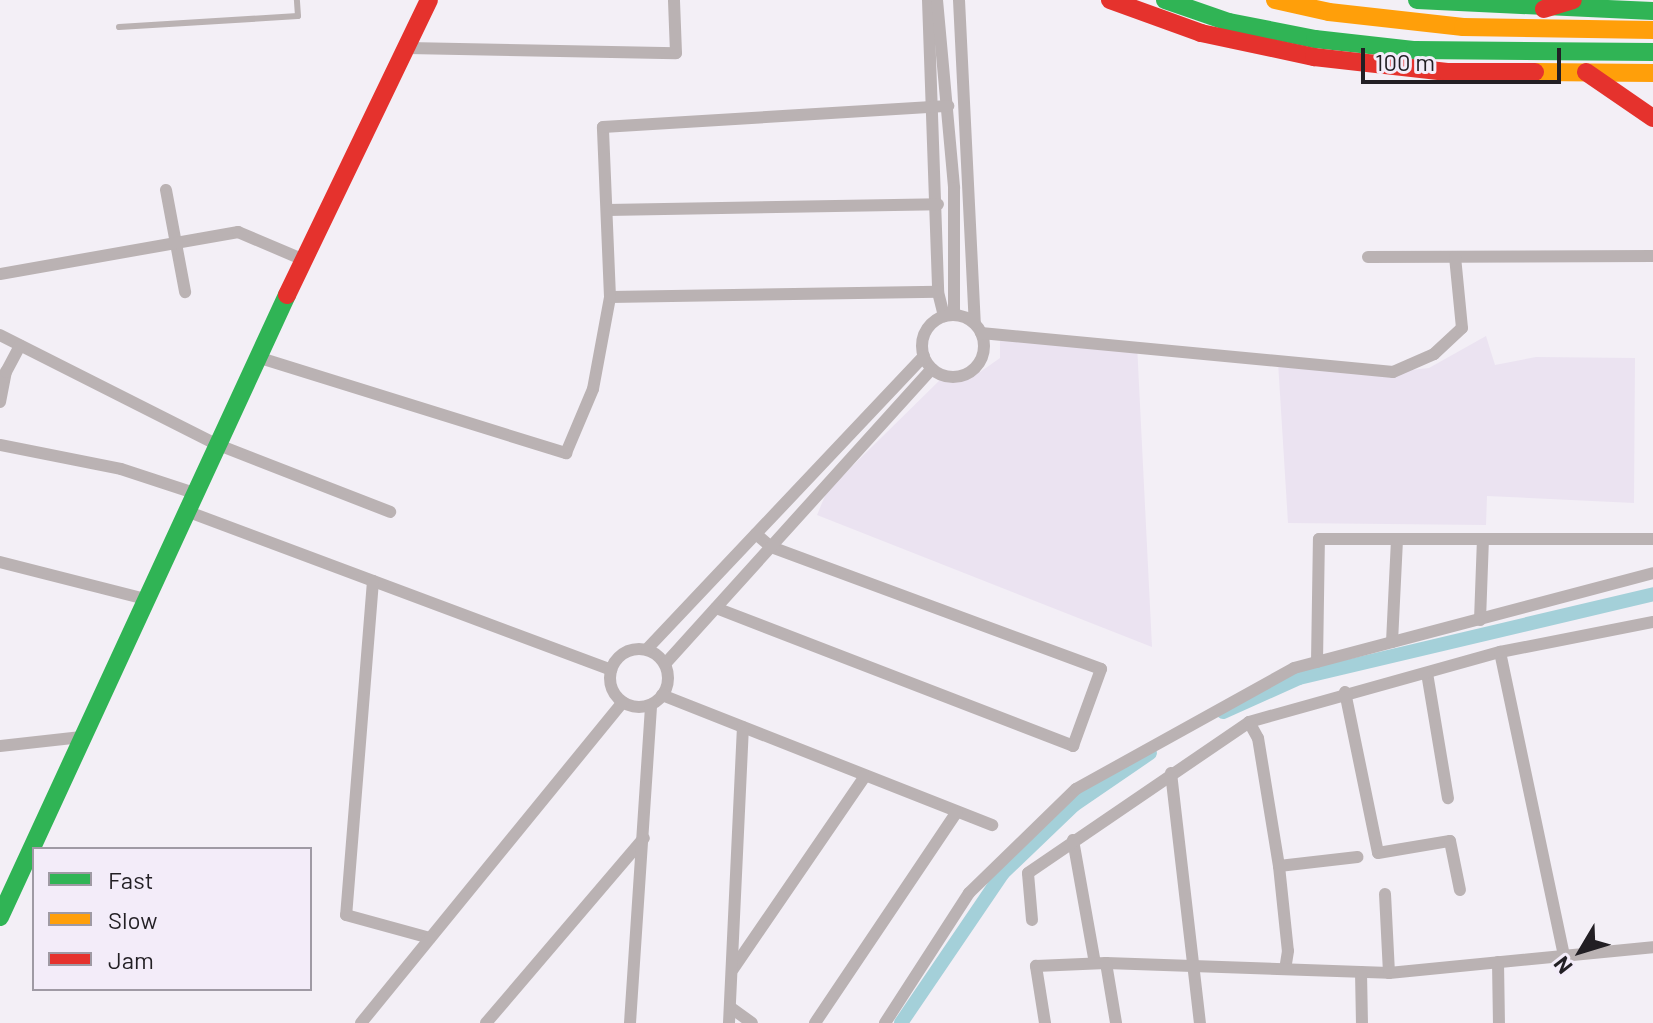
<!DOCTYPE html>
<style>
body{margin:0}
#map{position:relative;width:1653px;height:1023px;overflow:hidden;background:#f3eff6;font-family:Barlow,sans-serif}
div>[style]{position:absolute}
.built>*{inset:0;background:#ebe3f1}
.canal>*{height:14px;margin:-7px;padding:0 7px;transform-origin:7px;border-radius:7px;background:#a4d0d9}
.lane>*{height:6px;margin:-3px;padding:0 3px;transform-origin:3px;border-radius:3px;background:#bab2b3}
.street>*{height:12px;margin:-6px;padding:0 6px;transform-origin:6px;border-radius:6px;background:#bab2b3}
.street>.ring{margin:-6px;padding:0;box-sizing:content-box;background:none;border:12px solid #bab2b3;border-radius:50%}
.fast>*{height:18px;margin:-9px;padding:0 9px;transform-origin:9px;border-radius:9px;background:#30b455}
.slow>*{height:18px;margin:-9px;padding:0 9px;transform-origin:9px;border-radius:9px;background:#ff9f0a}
.jam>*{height:18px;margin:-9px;padding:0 9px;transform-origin:9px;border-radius:9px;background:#e5322d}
span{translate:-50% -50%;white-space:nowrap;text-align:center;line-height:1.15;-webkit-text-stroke:6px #f3ecf9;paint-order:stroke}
.legend{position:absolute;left:32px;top:847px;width:280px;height:144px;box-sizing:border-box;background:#f3ecf9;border:2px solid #9f9aa4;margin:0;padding:10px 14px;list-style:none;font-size:24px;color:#221f24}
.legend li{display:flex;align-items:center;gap:16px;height:40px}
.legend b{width:40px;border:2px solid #9f9aa4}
.north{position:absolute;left:1541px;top:911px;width:80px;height:80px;-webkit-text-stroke:6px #f3ecf9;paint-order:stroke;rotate:232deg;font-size:22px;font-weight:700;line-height:32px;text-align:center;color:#221f24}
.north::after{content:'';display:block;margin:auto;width:28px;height:36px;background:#221f24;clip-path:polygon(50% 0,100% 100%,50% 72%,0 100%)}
.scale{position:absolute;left:1361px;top:48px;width:200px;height:36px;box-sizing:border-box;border:4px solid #221f24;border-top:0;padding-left:10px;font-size:24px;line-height:28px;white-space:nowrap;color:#221f24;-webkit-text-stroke:6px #f3ecf9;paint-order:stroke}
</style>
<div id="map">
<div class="built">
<i style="clip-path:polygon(1000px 333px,1137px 344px,1152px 647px,817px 515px,827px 491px,944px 376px,980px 372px,1000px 358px)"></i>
<i style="clip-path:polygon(1486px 336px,1495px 365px,1536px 357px,1635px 358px,1634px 503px,1487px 496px,1486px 525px,1288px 523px,1278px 362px,1393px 372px,1429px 368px)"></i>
</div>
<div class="canal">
<i style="left:1223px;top:712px;width:83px;rotate:-24.1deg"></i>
<i style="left:1299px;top:678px;width:364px;rotate:-13.3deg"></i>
<i style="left:901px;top:1023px;width:181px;rotate:-55.8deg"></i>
<i style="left:1003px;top:873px;width:98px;rotate:-43.8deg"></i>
<i style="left:1074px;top:805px;width:92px;rotate:-34.4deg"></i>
</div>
<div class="lane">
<i style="left:119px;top:27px;width:179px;rotate:-3.5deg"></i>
<i style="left:298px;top:16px;width:16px;rotate:-94deg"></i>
</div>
<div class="street">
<i style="left:928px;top:0;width:292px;rotate:88deg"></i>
<i style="left:938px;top:292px;width:25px;rotate:76deg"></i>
<i style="left:937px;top:0;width:189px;rotate:84.8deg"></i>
<i style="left:954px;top:188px;width:127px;rotate:90deg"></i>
<i style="left:959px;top:0;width:324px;rotate:87.2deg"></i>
<i style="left:408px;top:48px;width:268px;rotate:1.1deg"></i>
<i style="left:676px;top:53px;width:53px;rotate:-92.2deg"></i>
<i style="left:166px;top:190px;width:104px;rotate:79.4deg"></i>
<i style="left:607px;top:210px;width:331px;rotate:-1deg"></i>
<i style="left:1368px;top:257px;width:285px;rotate:-0.2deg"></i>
<i style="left:0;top:274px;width:242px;rotate:-10deg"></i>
<i style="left:238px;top:232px;width:72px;rotate:23deg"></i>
<i style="left:610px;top:297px;width:328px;rotate:-0.9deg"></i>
<i class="ring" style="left:922px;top:315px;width:50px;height:50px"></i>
<i style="left:981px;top:333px;width:414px;rotate:5.4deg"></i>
<i style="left:1393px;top:372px;width:45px;rotate:-23.7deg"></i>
<i style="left:1434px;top:354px;width:38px;rotate:-43deg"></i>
<i style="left:1462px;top:328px;width:71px;rotate:-95.6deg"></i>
<i style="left:0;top:335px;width:242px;rotate:26.8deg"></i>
<i style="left:216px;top:444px;width:187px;rotate:21.3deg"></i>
<i style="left:257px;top:357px;width:324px;rotate:17.3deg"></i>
<i style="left:566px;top:453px;width:69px;rotate:-67.1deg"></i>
<i style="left:593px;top:389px;width:94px;rotate:-79.5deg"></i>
<i style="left:610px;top:297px;width:170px;rotate:-92.4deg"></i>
<i style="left:603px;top:127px;width:346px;rotate:-3.5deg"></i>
<i style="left:0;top:402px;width:31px;rotate:-79deg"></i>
<i style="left:6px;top:372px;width:30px;rotate:-62deg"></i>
<i style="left:0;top:445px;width:123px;rotate:11.2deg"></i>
<i style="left:121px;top:469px;width:77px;rotate:18.2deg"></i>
<i style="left:186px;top:511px;width:454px;rotate:20.5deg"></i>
<i style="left:0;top:562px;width:150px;rotate:14.3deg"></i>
<i style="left:373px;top:581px;width:335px;rotate:94.6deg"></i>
<i style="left:346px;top:915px;width:87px;rotate:15.3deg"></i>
<i style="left:716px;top:608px;width:383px;rotate:21.1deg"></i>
<i style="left:1073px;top:746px;width:82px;rotate:-70deg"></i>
<i style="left:1101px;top:669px;width:352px;rotate:-159.7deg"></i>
<i style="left:771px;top:547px;width:20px;rotate:-139deg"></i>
<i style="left:1480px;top:620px;width:80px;rotate:-87.9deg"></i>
<i style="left:1392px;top:642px;width:102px;rotate:-87.2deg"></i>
<i class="ring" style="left:610px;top:649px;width:46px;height:46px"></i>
<i style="left:647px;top:649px;width:403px;rotate:-46.6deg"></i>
<i style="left:1500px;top:652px;width:311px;rotate:78.1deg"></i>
<i style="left:1317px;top:662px;width:123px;rotate:-89.1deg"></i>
<i style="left:1319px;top:539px;width:334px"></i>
<i style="left:665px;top:664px;width:398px;rotate:-47.9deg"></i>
<i style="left:1427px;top:673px;width:127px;rotate:80.5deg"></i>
<i style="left:1345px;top:692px;width:164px;rotate:78.4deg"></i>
<i style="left:1378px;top:853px;width:73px;rotate:-9.5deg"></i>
<i style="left:1450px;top:841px;width:50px;rotate:78.5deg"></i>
<i style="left:662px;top:695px;width:355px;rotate:21.5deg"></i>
<i style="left:1249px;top:722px;width:18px;rotate:61deg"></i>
<i style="left:1258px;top:738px;width:130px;rotate:80.7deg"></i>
<i style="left:1279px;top:866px;width:85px;rotate:84deg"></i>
<i style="left:1288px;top:951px;width:18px;rotate:99deg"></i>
<i style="left:0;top:746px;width:82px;rotate:-6.3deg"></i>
<i style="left:1171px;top:773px;width:252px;rotate:83.4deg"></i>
<i style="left:1073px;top:840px;width:125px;rotate:79.9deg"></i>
<i style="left:1279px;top:866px;width:79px;rotate:-6.6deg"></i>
<i style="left:1385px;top:894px;width:79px;rotate:87.1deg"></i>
<i style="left:1032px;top:920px;width:47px;rotate:-94.9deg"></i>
<i style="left:1028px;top:873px;width:268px;rotate:-34.3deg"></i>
<i style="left:1249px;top:722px;width:261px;rotate:-15.6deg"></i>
<i style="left:1500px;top:652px;width:156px;rotate:-11.1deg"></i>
<i style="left:1498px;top:962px;width:61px;rotate:89.1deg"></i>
<i style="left:1106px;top:963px;width:283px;rotate:2deg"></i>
<i style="left:1389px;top:973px;width:265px;rotate:-5.6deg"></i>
<i style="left:733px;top:969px;width:234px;rotate:-55.6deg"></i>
<i style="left:1361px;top:972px;width:51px;rotate:88.9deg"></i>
<i style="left:730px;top:1007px;width:27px;rotate:36deg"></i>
<i style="left:361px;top:1023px;width:414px;rotate:-50.8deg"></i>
<i style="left:486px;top:1023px;width:243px;rotate:-49.5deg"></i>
<i style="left:630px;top:1023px;width:319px;rotate:-86.2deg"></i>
<i style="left:729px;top:1023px;width:296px;rotate:-87.3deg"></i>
<i style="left:815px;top:1023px;width:254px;rotate:-56.1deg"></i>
<i style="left:885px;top:1023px;width:155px;rotate:-57.1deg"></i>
<i style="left:969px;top:893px;width:149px;rotate:-44.2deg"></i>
<i style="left:1076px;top:789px;width:249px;rotate:-29deg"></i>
<i style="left:1294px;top:668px;width:371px;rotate:-14.8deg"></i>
<i style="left:1045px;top:1023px;width:58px;rotate:-99deg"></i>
<i style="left:1036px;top:966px;width:70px;rotate:-2.5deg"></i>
<i style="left:1106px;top:963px;width:61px;rotate:80.5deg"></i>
</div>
<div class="fast">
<i style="left:1165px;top:0;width:68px;rotate:19deg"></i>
<i style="left:1229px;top:22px;width:88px;rotate:11.2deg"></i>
<i style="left:1315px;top:39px;width:101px;rotate:6.3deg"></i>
<i style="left:1415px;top:50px;width:238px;rotate:0.5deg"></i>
<i style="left:1417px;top:0;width:236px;rotate:2.7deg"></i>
<i style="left:0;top:917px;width:685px;rotate:-65.23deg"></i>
</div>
<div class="slow">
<i style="left:1275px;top:0;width:55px;rotate:12.5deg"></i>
<i style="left:1329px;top:12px;width:135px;rotate:6.4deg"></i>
<i style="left:1463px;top:27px;width:190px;rotate:0.9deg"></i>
<i style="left:1535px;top:72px;width:118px;rotate:0.5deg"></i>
</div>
<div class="jam">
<i style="left:1110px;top:0;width:97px;rotate:19.9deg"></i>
<i style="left:1201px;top:33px;width:116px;rotate:12deg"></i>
<i style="left:1314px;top:57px;width:134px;rotate:6.4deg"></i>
<i style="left:1447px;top:72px;width:88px"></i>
<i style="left:1544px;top:9px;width:30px;rotate:-17deg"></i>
<i style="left:1586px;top:72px;width:81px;rotate:34.5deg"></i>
<i style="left:287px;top:295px;width:327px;rotate:-64.3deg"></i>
</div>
<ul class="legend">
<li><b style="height:10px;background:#30b455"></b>Fast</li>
<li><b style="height:10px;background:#ff9f0a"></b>Slow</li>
<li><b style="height:10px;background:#e5322d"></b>Jam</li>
</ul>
<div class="north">N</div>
<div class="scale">100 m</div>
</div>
